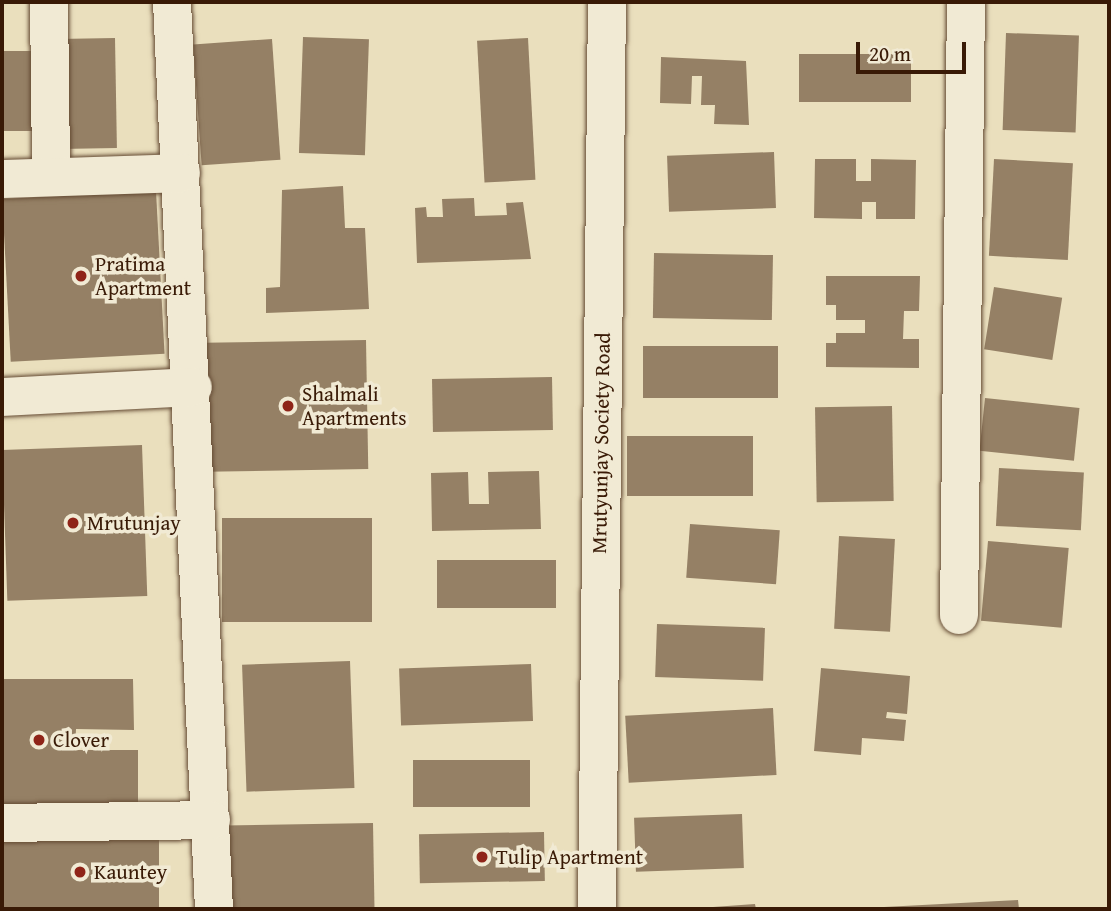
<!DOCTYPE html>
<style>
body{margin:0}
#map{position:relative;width:1111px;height:911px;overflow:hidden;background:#eadfbd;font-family:"Gentium Book Plus",serif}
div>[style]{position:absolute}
.building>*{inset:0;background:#958065;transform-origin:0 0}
.roads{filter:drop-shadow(0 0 2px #654b34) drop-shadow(0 0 2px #654b34)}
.minor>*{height:38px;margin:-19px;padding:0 19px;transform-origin:19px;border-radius:19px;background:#f1ead4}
.dots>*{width:19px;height:19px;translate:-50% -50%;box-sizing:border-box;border:4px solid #f1ead4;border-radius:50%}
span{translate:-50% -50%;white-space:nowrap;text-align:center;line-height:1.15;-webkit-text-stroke:7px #f1ead4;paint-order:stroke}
.poi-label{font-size:21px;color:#391a06}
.left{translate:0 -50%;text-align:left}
.street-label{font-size:21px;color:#391a06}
.frame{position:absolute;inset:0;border:4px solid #391a06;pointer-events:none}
.scale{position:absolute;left:856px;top:42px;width:110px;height:32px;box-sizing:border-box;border:4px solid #391a06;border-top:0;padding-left:9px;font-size:21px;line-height:24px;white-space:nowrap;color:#391a06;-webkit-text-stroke:5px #f1ead4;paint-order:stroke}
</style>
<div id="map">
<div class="building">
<i style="left:1006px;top:33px;width:73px;height:97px;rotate:2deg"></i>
<i style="left:303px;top:37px;width:66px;height:116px;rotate:2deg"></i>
<i style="left:115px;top:38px;width:110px;height:57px;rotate:89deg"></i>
<i style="left:528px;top:38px;width:142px;height:51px;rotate:87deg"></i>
<i style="left:272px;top:39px;width:121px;height:79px;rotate:86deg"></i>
<i style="left:32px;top:51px;width:80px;height:30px;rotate:90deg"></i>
<i style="left:911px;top:54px;width:48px;height:112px;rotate:90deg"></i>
<i style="clip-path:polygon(661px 57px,746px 61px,749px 125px,714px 124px,715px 105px,701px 105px,702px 76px,692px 76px,691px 104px,660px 103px)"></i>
<i style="left:774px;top:152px;width:56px;height:107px;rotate:88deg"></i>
<i style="clip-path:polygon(815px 159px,856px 159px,856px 181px,871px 181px,871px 159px,916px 160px,915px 219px,876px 219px,876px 202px,862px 202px,862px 219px,814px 218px)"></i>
<i style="left:994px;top:159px;width:79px;height:97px;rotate:3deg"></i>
<i style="clip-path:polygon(343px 186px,345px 228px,365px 228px,369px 309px,266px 313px,266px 288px,280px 287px,282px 190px)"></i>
<i style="left:156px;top:191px;width:163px;height:154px;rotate:87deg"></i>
<i style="clip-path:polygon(474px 198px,475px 216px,507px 215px,506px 203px,523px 202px,531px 259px,417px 263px,415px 208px,426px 207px,427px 217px,443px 217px,442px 199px)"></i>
<i style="left:654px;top:253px;width:119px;height:65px;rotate:1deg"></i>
<i style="clip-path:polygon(826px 276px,920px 276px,919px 311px,904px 311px,903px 339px,919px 339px,919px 368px,826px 367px,826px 343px,836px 343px,836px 333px,865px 333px,865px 320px,836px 320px,836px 305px,826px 305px)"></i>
<i style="left:994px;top:287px;width:69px;height:63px;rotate:9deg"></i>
<i style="left:366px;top:340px;width:129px;height:162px;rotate:89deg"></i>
<i style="left:643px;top:346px;width:135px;height:52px"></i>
<i style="left:552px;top:377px;width:53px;height:120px;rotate:89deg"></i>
<i style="left:985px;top:398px;width:95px;height:53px;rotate:6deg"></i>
<i style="left:892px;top:406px;width:95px;height:77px;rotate:89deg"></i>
<i style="left:627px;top:436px;width:126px;height:60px"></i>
<i style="left:142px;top:445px;width:151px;height:140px;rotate:88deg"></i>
<i style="left:999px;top:468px;width:85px;height:58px;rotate:3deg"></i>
<i style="clip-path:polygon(539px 471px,541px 529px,432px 531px,431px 473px,468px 472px,469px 504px,489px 504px,488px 472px)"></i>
<i style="left:222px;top:518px;width:150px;height:104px"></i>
<i style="left:690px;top:524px;width:90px;height:54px;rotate:4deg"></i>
<i style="left:839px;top:536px;width:56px;height:93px;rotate:3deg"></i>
<i style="left:988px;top:541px;width:81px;height:80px;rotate:5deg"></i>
<i style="left:556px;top:560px;width:48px;height:119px;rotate:90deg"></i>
<i style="left:657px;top:624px;width:108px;height:53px;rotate:2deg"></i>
<i style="left:350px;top:661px;width:127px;height:108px;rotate:88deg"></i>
<i style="left:531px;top:664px;width:57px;height:132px;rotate:88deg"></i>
<i style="clip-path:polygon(821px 668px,910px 676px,907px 714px,887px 712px,886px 718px,906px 720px,904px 741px,862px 738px,861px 755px,814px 751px)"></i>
<i style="clip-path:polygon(2px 679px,133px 679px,134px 730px,76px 729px,75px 750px,138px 750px,138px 811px,2px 811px)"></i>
<i style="left:773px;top:708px;width:67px;height:148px;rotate:87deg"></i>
<i style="left:413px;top:760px;width:117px;height:47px"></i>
<i style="left:742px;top:814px;width:54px;height:108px;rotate:88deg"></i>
<i style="left:373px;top:823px;width:86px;height:148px;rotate:89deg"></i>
<i style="left:544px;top:832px;width:49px;height:125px;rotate:89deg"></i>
<i style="left:159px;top:834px;width:75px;height:157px;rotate:90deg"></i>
<i style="clip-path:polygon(1018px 900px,1019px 909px,884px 909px,884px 907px)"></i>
<i style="clip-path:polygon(755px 904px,756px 909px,713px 909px,713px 907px)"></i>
</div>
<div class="roads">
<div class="minor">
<i style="left:49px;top:2px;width:175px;rotate:89.3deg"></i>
<i style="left:172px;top:2px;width:908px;rotate:87.35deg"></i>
<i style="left:2px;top:179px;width:179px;rotate:-1.9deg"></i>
<i style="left:2px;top:397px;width:191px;rotate:-3deg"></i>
<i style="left:959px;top:615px;width:613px;rotate:-89.35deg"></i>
<i style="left:2px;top:823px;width:209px;rotate:-0.8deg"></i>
<i style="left:597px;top:909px;width:907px;rotate:-89.37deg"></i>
</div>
</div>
<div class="dots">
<i style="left:81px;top:276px;background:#8f2418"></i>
<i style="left:288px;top:406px;background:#8f2418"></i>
<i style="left:73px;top:523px;background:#8f2418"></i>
<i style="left:39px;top:740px;background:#8f2418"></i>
<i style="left:482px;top:857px;background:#8f2418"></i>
<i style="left:80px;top:872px;background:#8f2418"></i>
</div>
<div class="poi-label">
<span class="left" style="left:95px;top:276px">Pratima<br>Apartment</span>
<span class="left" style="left:302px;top:406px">Shalmali<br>Apartments</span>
<span class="left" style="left:87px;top:523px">Mrutunjay</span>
<span class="left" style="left:53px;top:740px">Clover</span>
<span class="left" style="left:496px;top:857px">Tulip Apartment</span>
<span class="left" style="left:94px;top:872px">Kauntey</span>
</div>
<div class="street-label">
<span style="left:601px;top:443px;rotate:-89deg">Mrutyunjay Society Road</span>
</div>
<div class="frame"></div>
<div class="scale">20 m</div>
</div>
